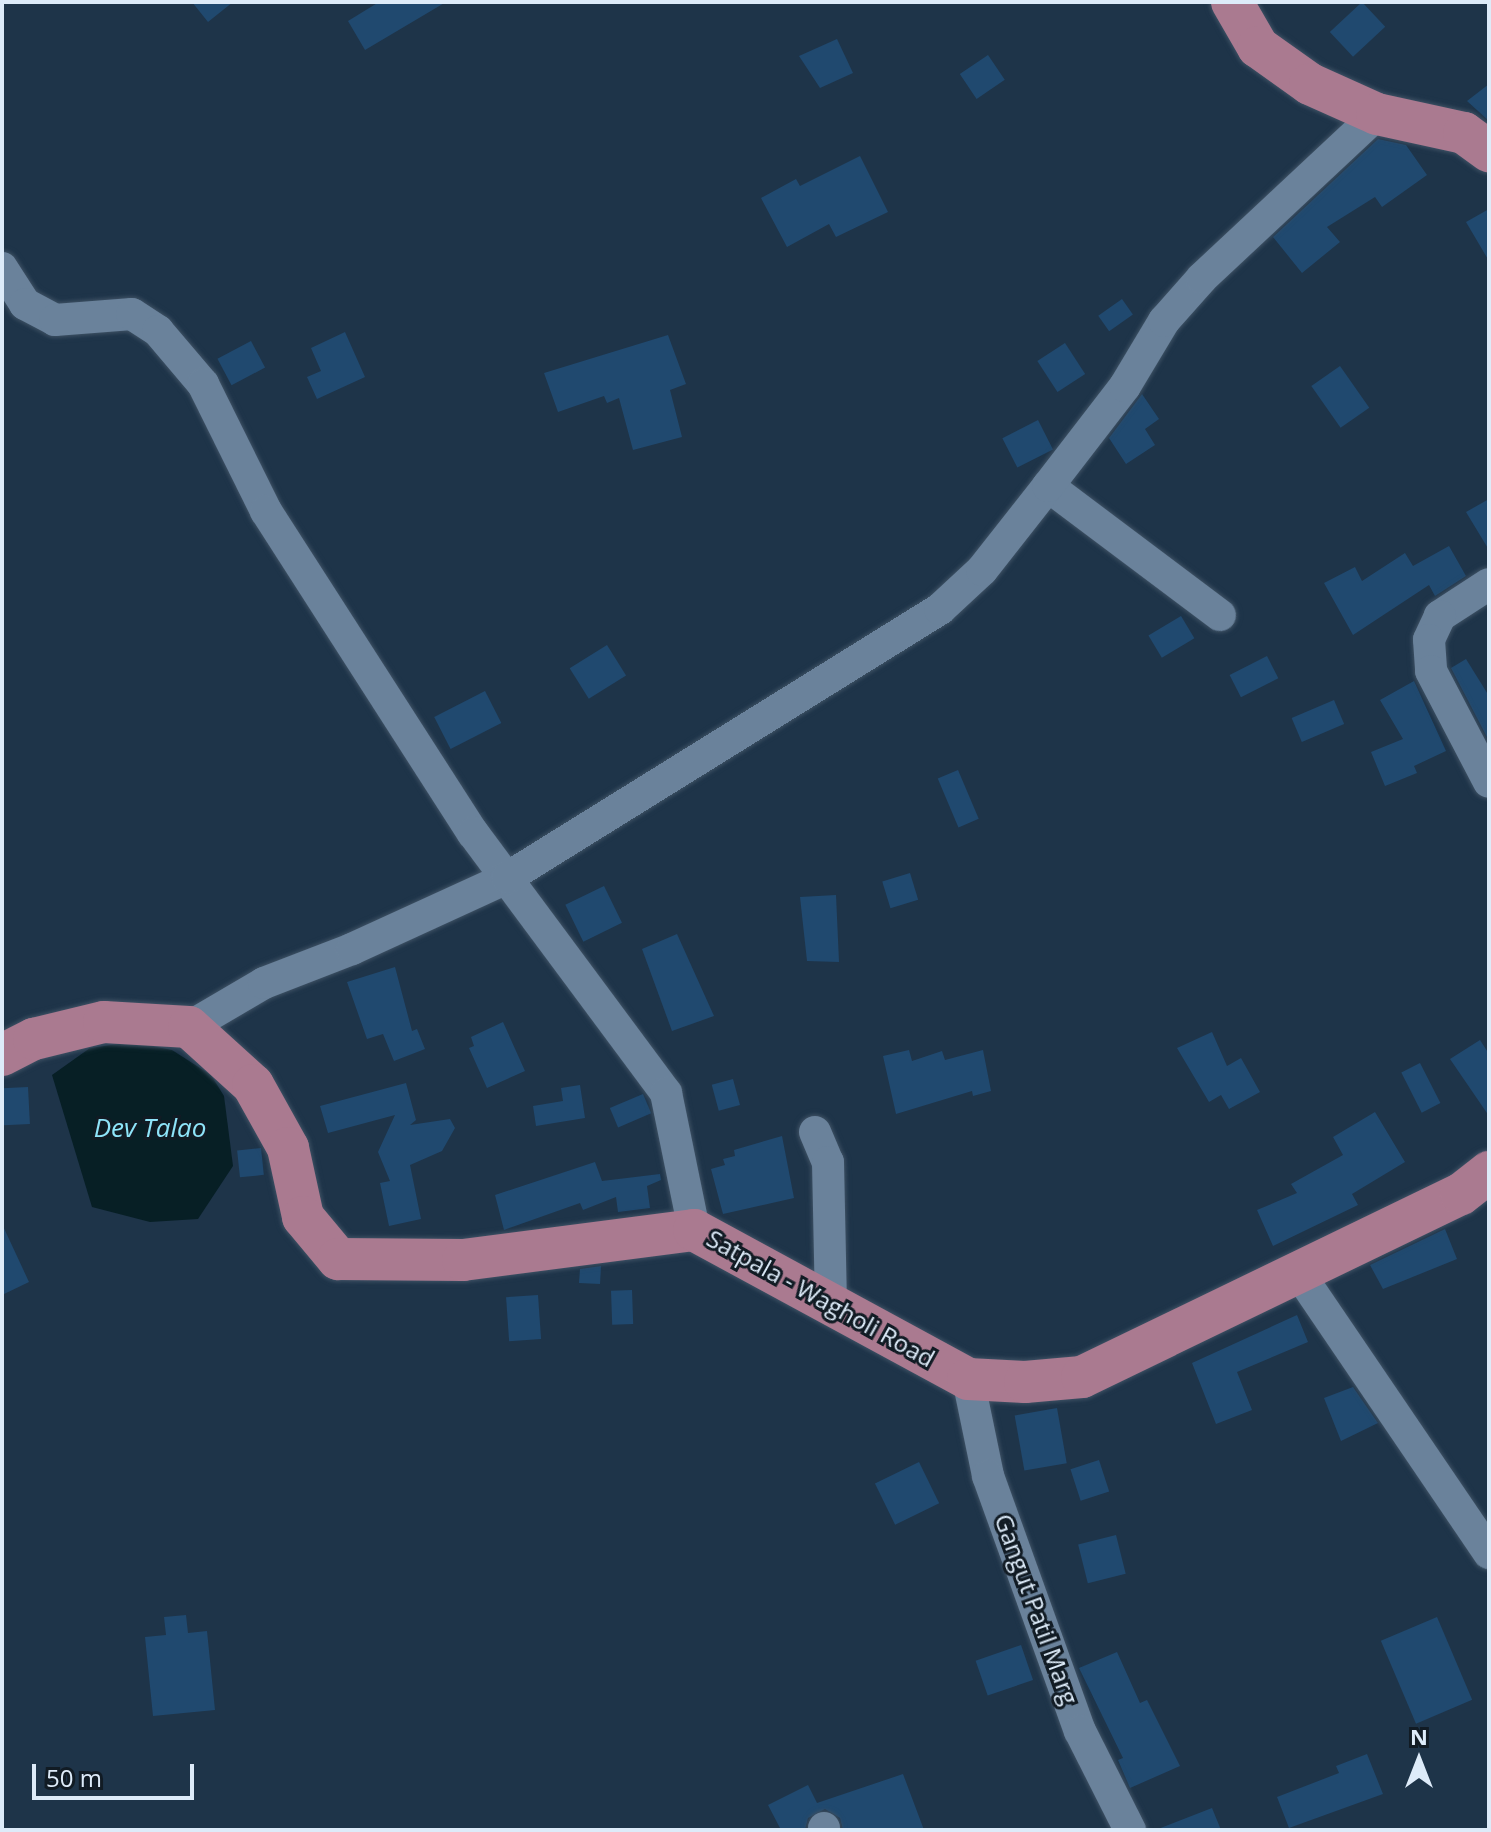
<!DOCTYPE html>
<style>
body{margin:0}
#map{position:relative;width:1491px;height:1832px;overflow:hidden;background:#1e3449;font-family:"Open Sans",sans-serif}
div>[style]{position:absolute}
.water>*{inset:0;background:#071f25}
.building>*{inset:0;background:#20496f;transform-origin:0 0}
.roads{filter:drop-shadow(0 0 2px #3e5164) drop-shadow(0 0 2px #3e5164)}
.minor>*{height:32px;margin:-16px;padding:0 16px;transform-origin:16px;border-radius:16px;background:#6a829b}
.major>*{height:42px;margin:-21px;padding:0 21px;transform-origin:21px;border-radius:21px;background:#aa7a90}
span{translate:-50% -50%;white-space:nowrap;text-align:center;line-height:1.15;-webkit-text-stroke:6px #111b24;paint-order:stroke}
.street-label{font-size:24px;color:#ddebf9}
.water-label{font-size:26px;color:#8ee4f9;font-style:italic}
.frame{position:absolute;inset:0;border:4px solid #ddebf9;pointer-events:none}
.north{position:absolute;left:1379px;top:1720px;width:80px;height:80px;-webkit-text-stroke:6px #111b24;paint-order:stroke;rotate:0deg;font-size:22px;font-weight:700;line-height:32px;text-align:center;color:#ddebf9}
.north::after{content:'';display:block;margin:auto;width:28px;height:36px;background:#ddebf9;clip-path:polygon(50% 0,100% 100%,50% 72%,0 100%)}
.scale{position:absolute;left:32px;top:1764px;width:162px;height:36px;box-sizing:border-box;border:4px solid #ddebf9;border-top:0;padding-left:10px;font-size:24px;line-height:28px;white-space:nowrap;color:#ddebf9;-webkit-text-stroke:6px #111b24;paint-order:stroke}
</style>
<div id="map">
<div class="water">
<i style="clip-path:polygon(132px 1042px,172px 1050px,211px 1075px,224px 1096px,233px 1166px,198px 1219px,150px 1222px,92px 1207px,52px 1075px,90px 1048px)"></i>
</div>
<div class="building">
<i style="clip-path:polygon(192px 2px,233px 2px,208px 22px)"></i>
<i style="clip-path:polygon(379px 2px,446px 2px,365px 50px,348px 21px)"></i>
<i style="left:1362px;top:2px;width:34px;height:44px;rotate:47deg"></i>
<i style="clip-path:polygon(837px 39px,853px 73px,820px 88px,799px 56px)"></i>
<i style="left:988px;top:55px;width:30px;height:34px;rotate:56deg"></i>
<i style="clip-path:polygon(1489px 84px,1489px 121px,1467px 101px)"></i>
<i style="clip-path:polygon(1378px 139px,1406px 145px,1427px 175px,1382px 207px,1375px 197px,1327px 227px,1340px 242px,1302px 273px,1273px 237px)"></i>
<i style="clip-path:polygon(860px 156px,888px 212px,836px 237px,829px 224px,787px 247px,761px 198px,796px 179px,800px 186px)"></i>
<i style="clip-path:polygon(1489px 209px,1489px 261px,1466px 222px)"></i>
<i style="left:1122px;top:299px;width:19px;height:29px;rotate:55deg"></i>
<i style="clip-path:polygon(345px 332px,365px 377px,317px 399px,307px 377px,321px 371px,311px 348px)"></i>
<i style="clip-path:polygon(668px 335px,686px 384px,670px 390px,682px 437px,633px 450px,619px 398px,607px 403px,604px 396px,558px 412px,544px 373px)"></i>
<i style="left:251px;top:341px;width:30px;height:38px;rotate:62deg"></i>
<i style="left:1065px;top:343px;width:37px;height:33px;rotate:57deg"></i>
<i style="left:1340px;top:366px;width:51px;height:35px;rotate:55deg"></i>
<i style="clip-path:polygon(1142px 394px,1159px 419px,1145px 429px,1155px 445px,1126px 464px,1109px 438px)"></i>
<i style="left:1038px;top:420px;width:33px;height:40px;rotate:63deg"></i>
<i style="clip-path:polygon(1489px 499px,1489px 550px,1466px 512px)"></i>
<i style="clip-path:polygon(1449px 546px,1466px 576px,1435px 596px,1429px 585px,1353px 635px,1324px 583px,1355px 567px,1362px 581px,1405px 553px,1413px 566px)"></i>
<i style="left:1181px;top:616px;width:26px;height:38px;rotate:59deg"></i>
<i style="left:607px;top:645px;width:36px;height:44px;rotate:58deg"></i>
<i style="left:1267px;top:656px;width:25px;height:42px;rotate:63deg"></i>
<i style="clip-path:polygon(1466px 659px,1489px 696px,1489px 741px,1451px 668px)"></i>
<i style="clip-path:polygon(1414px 681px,1446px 751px,1414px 766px,1417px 773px,1385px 786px,1371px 752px,1403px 739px,1380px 700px)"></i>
<i style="left:485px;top:691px;width:36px;height:57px;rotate:63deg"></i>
<i style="left:1334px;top:700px;width:26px;height:46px;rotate:67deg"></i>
<i style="left:958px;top:770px;width:53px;height:22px;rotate:67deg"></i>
<i style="left:910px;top:873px;width:28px;height:29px;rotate:73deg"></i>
<i style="left:604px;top:886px;width:41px;height:43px;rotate:64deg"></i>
<i style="clip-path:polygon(836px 895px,839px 962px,807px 961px,800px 897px)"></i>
<i style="clip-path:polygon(677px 934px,714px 1016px,672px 1031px,642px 949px)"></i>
<i style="clip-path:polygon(395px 967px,412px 1031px,417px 1029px,425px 1049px,394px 1061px,383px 1034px,367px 1039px,347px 982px)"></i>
<i style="clip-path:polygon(503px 1022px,525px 1071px,487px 1088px,469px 1048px,474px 1046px,471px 1037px)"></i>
<i style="clip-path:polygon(1212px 1032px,1227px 1066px,1241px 1058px,1260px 1092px,1229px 1109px,1221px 1095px,1209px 1102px,1177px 1048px)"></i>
<i style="clip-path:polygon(1480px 1040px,1489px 1054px,1489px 1116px,1450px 1059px)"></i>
<i style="clip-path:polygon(909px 1050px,912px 1061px,942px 1051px,945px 1060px,983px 1050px,991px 1091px,973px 1096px,972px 1091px,896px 1114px,883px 1056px)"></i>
<i style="left:1420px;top:1063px;width:45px;height:21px;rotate:63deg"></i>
<i style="left:733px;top:1079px;width:27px;height:22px;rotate:75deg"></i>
<i style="clip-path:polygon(406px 1083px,416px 1120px,410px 1125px,450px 1119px,455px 1128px,442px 1151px,410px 1165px,421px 1219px,389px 1226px,380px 1183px,390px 1181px,378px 1152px,395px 1115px,328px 1133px,320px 1106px)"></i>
<i style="clip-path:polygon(580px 1085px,585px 1118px,536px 1126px,533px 1106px,563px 1101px,561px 1088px)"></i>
<i style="left:28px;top:1087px;width:37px;height:26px;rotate:87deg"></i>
<i style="left:643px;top:1094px;width:21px;height:36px;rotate:67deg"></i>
<i style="clip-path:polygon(1375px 1112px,1405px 1162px,1352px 1194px,1358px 1205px,1273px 1246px,1257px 1210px,1297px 1193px,1291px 1184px,1343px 1155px,1333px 1137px)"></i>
<i style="clip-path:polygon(782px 1136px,794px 1198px,723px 1214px,711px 1169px,725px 1165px,723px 1159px,735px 1156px,734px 1150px)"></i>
<i style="left:261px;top:1148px;width:27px;height:24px;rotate:84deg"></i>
<i style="clip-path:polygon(595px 1162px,602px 1181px,660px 1174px,661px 1180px,647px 1186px,650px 1208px,618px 1212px,616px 1197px,583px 1210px,580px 1203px,504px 1230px,495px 1195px)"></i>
<i style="clip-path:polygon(2px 1224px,29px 1282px,2px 1295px)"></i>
<i style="clip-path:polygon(1445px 1229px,1457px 1259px,1383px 1289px,1370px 1265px)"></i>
<i style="clip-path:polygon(601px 1266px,600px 1284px,579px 1283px,580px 1269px)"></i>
<i style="left:632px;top:1290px;width:34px;height:21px;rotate:88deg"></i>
<i style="left:538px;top:1295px;width:44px;height:32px;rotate:86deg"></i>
<i style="clip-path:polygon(1297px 1315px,1308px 1342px,1237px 1372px,1252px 1410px,1216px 1424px,1192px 1363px)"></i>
<i style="clip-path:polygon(1353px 1387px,1378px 1423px,1341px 1441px,1324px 1398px)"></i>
<i style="left:1057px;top:1408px;width:56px;height:43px;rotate:80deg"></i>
<i style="left:1099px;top:1460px;width:33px;height:30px;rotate:72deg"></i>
<i style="left:919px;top:1462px;width:46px;height:49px;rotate:64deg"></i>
<i style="left:1116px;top:1535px;width:40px;height:39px;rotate:76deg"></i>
<i style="clip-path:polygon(186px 1615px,188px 1633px,207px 1631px,215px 1710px,153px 1716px,145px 1637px,166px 1635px,164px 1617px)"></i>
<i style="left:1437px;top:1617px;width:90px;height:61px;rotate:67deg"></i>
<i style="left:1021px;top:1645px;width:37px;height:48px;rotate:71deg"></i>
<i style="clip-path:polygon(1117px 1652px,1140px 1703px,1147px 1700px,1180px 1766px,1130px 1788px,1118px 1760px,1123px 1758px,1079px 1668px)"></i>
<i style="clip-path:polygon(1367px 1754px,1383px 1794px,1289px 1828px,1277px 1797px,1339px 1773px,1336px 1766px)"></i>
<i style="clip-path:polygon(903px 1774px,924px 1830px,843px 1830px,840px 1818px,825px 1809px,808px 1818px,805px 1830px,781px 1830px,768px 1805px,808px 1785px,817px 1803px)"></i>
<i style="clip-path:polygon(1212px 1808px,1221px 1830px,1159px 1830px,1158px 1829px)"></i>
</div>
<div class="roads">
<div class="minor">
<i style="left:2px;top:268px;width:43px;rotate:57.4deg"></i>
<i style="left:25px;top:304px;width:34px;rotate:28deg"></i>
<i style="left:55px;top:320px;width:77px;rotate:-4.5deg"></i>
<i style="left:132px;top:314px;width:31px;rotate:33deg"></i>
<i style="left:158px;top:331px;width:70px;rotate:49.7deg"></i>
<i style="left:203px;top:384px;width:142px;rotate:63.6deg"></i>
<i style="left:266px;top:511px;width:383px;rotate:57.3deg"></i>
<i style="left:473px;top:833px;width:324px;rotate:53.4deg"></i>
<i style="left:666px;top:1093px;width:140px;rotate:78.4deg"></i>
<i style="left:1048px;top:486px;width:215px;rotate:36.9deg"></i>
<i style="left:1489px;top:584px;width:59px;rotate:146.9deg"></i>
<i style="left:1440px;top:616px;width:26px;rotate:115deg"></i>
<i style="left:1429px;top:640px;width:31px;rotate:86deg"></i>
<i style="left:1431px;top:671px;width:125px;rotate:62.4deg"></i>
<i style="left:189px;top:1027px;width:87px;rotate:-30.4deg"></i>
<i style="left:264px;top:983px;width:94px;rotate:-21.1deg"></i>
<i style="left:352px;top:949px;width:170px;rotate:-24.6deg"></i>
<i style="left:507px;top:878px;width:510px;rotate:-31.85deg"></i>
<i style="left:940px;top:609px;width:57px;rotate:-42.9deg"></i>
<i style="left:982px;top:570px;width:107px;rotate:-51.8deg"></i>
<i style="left:1048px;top:486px;width:126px;rotate:-52.4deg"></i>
<i style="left:1125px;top:386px;width:76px;rotate:-59deg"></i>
<i style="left:1164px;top:321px;width:57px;rotate:-48.5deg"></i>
<i style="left:1202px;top:278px;width:240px;rotate:-43.1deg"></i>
<i style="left:815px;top:1132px;width:33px;rotate:67deg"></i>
<i style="left:828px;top:1162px;width:142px;rotate:88.8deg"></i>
<i style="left:1298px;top:1272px;width:340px;rotate:55.8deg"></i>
<i style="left:968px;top:1379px;width:99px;rotate:78.3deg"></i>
<i style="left:988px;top:1476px;width:271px;rotate:70.2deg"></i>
<i style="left:1080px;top:1731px;width:111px;rotate:63.2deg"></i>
<i style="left:824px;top:1828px;width:2px;rotate:90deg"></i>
</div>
<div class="major">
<i style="left:1232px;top:2px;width:52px;rotate:60deg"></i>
<i style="left:1258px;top:47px;width:64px;rotate:35.4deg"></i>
<i style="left:1310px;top:84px;width:73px;rotate:24.1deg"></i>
<i style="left:1377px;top:114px;width:89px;rotate:12.3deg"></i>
<i style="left:1464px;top:133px;width:31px;rotate:36deg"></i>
<i style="left:2px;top:1055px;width:36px;rotate:-27deg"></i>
<i style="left:34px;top:1039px;width:72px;rotate:-13.7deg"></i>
<i style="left:104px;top:1022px;width:85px;rotate:3.4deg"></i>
<i style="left:189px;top:1027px;width:86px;rotate:42.2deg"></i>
<i style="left:253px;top:1085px;width:72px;rotate:60.9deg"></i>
<i style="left:288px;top:1148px;width:71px;rotate:77.7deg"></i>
<i style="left:303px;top:1217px;width:55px;rotate:50.2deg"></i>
<i style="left:338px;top:1259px;width:125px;rotate:0.5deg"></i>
<i style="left:463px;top:1260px;width:233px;rotate:-7.4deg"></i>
<i style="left:694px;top:1230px;width:312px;rotate:28.5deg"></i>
<i style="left:968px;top:1379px;width:57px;rotate:3deg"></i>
<i style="left:1025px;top:1382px;width:57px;rotate:-5deg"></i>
<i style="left:1082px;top:1377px;width:421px;rotate:-25.8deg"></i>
<i style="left:1461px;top:1194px;width:36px;rotate:-38deg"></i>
</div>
</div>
<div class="street-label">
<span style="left:821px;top:1298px;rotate:29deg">Satpala - Wagholi Road</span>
<span style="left:1037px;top:1609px;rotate:70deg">Gangut Patil Marg</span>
</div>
<div class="water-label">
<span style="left:150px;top:1128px">Dev Talao</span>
</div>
<div class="frame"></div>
<div class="north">N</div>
<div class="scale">50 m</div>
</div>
